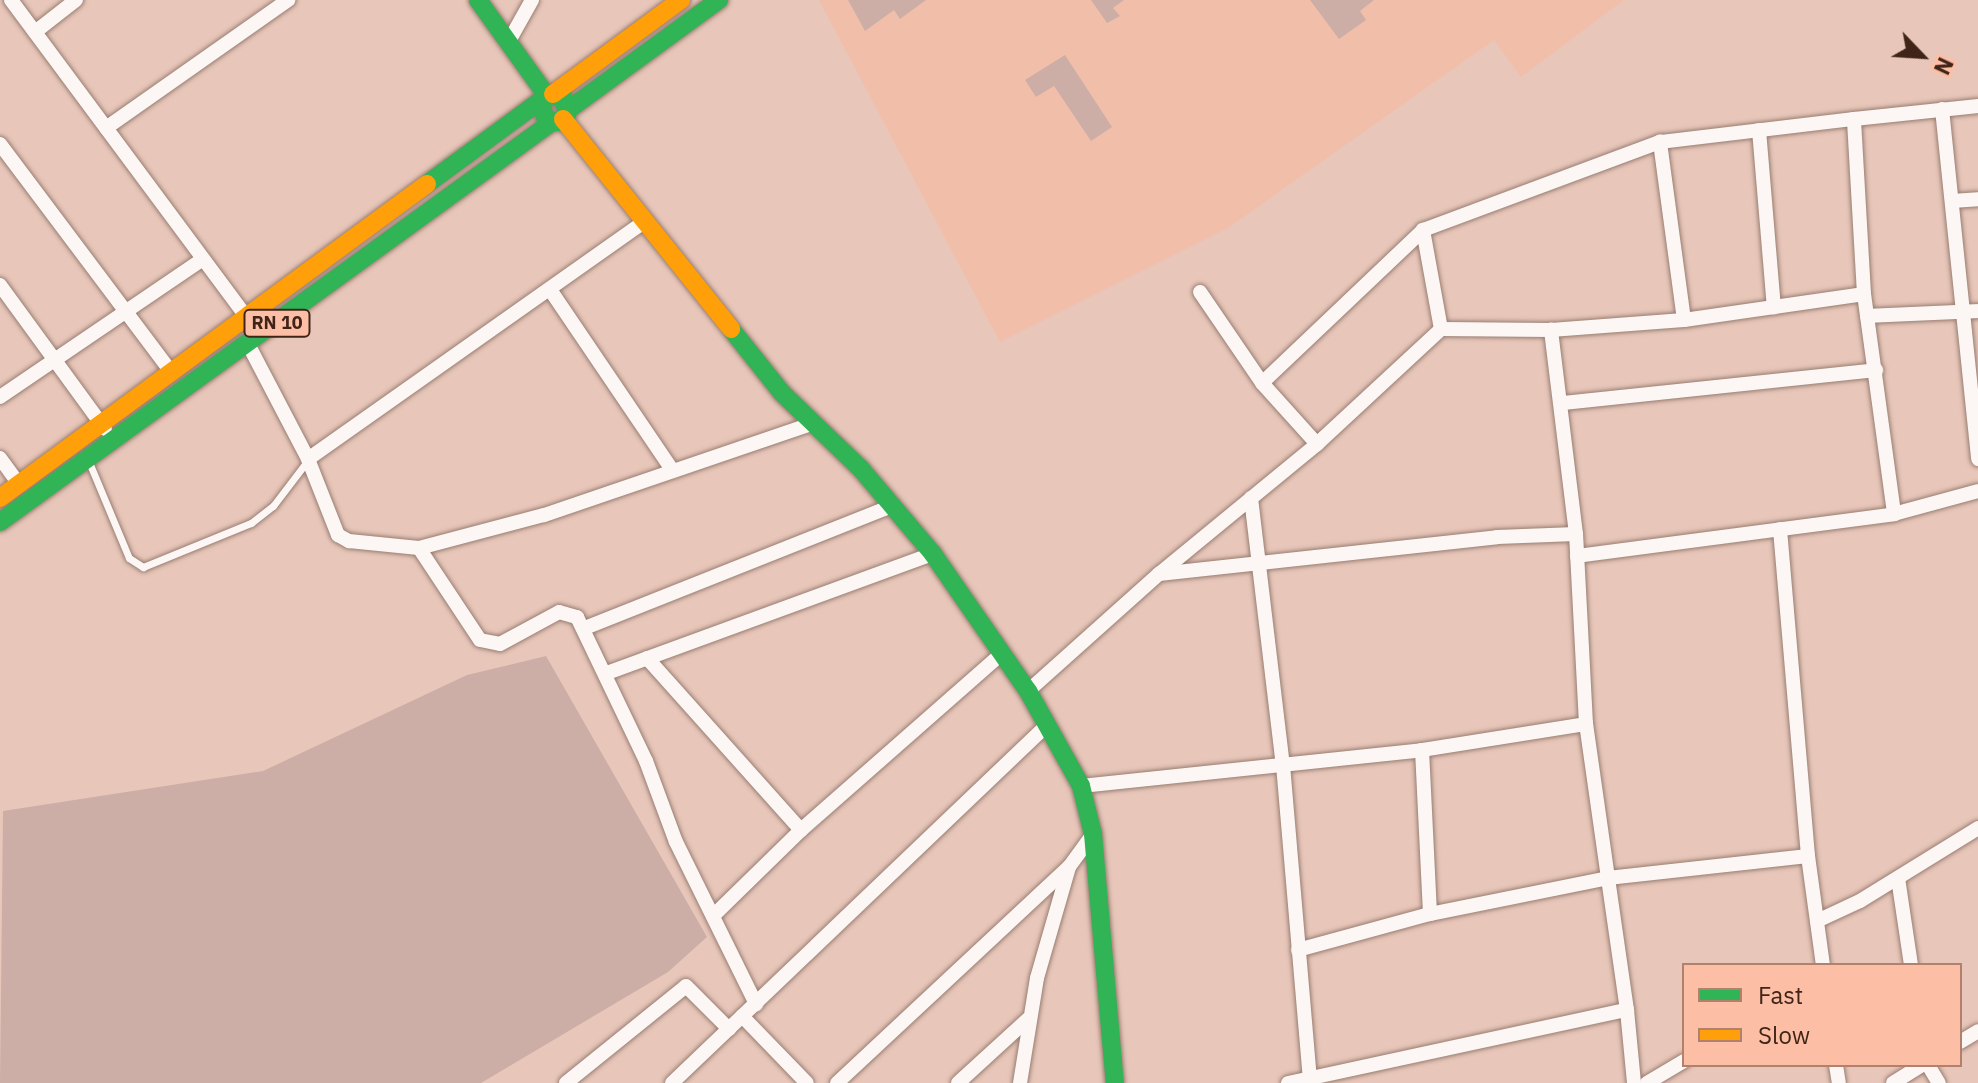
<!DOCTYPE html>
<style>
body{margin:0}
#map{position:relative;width:1978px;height:1083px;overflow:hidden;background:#e8c7ba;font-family:"IBM Plex Sans",sans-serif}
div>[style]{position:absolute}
.built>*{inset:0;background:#f1bea9}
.building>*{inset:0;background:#ccaea7}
.roads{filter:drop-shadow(0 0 2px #997d72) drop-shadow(0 0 2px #997d72)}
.lane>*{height:7px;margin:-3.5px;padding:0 3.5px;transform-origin:3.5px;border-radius:3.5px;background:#fcf7f5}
.street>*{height:14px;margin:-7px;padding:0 7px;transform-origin:7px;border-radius:7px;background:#fcf7f5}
.fast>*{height:18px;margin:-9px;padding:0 9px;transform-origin:9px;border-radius:9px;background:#30b455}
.slow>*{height:18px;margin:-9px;padding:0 9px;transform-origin:9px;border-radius:9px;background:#ff9f0a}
span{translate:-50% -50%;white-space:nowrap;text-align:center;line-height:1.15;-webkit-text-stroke:6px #fcbfa6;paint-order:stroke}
.shield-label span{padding:2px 6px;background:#fcbfa6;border:2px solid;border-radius:6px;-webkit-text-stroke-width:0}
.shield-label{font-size:18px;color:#412418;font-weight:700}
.legend{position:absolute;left:1682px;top:963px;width:280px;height:104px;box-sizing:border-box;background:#fcbfa6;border:2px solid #b1816d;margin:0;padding:10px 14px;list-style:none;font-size:24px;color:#412418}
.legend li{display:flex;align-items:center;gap:16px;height:40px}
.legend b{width:40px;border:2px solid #b1816d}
.north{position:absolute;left:1882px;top:16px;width:80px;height:80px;-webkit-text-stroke:6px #fcbfa6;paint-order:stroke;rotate:115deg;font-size:22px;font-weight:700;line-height:32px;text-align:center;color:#412418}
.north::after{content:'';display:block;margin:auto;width:28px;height:36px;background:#412418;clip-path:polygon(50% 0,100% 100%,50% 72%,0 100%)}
</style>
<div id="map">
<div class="built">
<i style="clip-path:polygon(819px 0,1624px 0,1521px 77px,1494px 40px,1228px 228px,1000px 342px)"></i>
</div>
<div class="building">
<i style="clip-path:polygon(848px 0,926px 0,900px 19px,894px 10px,865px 31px)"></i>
<i style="clip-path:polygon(1091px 0,1124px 0,1113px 8px,1120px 16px,1107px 23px)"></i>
<i style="clip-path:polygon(1310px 0,1374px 0,1360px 11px,1366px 20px,1339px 39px)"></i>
<i style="clip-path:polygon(1065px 55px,1112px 127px,1091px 141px,1054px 86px,1036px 97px,1025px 80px)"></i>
<i style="clip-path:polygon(546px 656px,707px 937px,668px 972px,481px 1083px,0 1083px,3px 811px,263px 771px,467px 675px)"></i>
</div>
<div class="roads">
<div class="lane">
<i style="left:89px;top:462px;width:104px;rotate:67.4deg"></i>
<i style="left:129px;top:558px;width:17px;rotate:33deg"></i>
<i style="left:143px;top:567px;width:117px;rotate:-22.2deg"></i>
<i style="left:251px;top:523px;width:28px;rotate:-38deg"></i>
<i style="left:273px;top:506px;width:58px;rotate:-52.7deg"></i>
</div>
<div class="street">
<i style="left:11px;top:0;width:401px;rotate:53.4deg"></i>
<i style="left:35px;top:32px;width:52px;rotate:-38deg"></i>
<i style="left:509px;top:41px;width:47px;rotate:-60.7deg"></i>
<i style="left:1942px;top:109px;width:352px;rotate:84.1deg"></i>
<i style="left:106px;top:128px;width:223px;rotate:-35.1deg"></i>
<i style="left:1759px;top:130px;width:178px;rotate:85.2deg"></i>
<i style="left:0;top:144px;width:285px;rotate:53.1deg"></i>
<i style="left:1952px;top:201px;width:26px;rotate:-4deg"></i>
<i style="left:0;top:285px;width:178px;rotate:53.9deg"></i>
<i style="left:551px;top:291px;width:217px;rotate:55.9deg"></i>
<i style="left:1200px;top:292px;width:110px;rotate:55.7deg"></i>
<i style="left:1262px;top:383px;width:82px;rotate:48deg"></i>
<i style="left:1864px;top:294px;width:222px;rotate:82.2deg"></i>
<i style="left:1867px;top:316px;width:111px;rotate:-2.6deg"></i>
<i style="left:1684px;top:320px;width:180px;rotate:-97.7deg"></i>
<i style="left:1660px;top:142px;width:195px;rotate:-6.8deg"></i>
<i style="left:1441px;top:329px;width:110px;rotate:0.5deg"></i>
<i style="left:1551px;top:330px;width:133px;rotate:-4.3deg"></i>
<i style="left:1684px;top:320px;width:182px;rotate:-8.2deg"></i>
<i style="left:1864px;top:294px;width:175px;rotate:-93.3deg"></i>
<i style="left:1854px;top:119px;width:125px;rotate:-6deg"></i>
<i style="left:248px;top:344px;width:130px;rotate:62.4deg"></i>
<i style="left:308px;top:459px;width:411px;rotate:-35.2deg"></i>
<i style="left:1262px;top:383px;width:222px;rotate:-43.5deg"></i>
<i style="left:0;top:397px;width:245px;rotate:-34.2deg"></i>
<i style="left:1563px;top:403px;width:315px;rotate:-6deg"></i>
<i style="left:0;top:458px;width:32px;rotate:54deg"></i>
<i style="left:308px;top:459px;width:82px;rotate:68.5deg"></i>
<i style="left:338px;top:535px;width:13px;rotate:29deg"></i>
<i style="left:349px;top:541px;width:70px;rotate:5.7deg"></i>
<i style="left:419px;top:548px;width:129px;rotate:-14.8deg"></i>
<i style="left:544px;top:515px;width:285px;rotate:-18.8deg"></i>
<i style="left:1251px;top:498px;width:269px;rotate:83.2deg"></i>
<i style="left:1283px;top:765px;width:319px;rotate:85.1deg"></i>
<i style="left:419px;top:548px;width:110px;rotate:56.5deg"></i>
<i style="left:480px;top:640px;width:20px;rotate:11deg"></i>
<i style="left:500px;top:644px;width:67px;rotate:-28.5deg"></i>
<i style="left:559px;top:612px;width:19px;rotate:16deg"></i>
<i style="left:577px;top:617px;width:160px;rotate:64.4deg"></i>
<i style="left:646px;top:761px;width:86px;rotate:69.7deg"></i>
<i style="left:676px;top:842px;width:181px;rotate:63.7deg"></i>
<i style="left:1577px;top:556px;width:320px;rotate:-7.5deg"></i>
<i style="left:1894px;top:514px;width:87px;rotate:-15.3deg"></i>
<i style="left:1159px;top:574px;width:205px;rotate:-39.4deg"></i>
<i style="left:1317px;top:444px;width:169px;rotate:-42.8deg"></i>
<i style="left:1441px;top:329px;width:101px;rotate:-100.3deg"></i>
<i style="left:1423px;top:230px;width:253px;rotate:-20.4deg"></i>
<i style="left:585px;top:628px;width:330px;rotate:-21.7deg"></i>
<i style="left:647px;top:658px;width:231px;rotate:48.2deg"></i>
<i style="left:607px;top:673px;width:347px;rotate:-20.1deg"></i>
<i style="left:1028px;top:691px;width:176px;rotate:-41.8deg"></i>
<i style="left:1159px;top:574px;width:340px;rotate:-6.2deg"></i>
<i style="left:1497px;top:537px;width:79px;rotate:-2.2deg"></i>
<i style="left:1422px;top:750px;width:164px;rotate:87.2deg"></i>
<i style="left:1081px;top:786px;width:343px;rotate:-6deg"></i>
<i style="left:1422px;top:750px;width:166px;rotate:-9deg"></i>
<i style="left:1586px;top:724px;width:190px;rotate:-93deg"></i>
<i style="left:1576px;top:534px;width:206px;rotate:-97deg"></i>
<i style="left:1808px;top:856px;width:110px;rotate:82.2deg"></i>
<i style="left:1898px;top:878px;width:88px;rotate:81.5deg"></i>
<i style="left:713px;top:916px;width:123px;rotate:-44.3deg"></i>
<i style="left:801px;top:830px;width:266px;rotate:-41.3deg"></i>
<i style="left:1817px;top:921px;width:47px;rotate:-24.9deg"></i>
<i style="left:1860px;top:901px;width:139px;rotate:-31.7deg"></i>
<i style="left:1298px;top:950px;width:137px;rotate:-15.3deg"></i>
<i style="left:1430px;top:914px;width:182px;rotate:-11.4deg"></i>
<i style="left:1608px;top:878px;width:156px;rotate:-98.1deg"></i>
<i style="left:1627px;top:1010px;width:73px;rotate:84.5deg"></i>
<i style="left:742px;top:1016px;width:93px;rotate:45.9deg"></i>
<i style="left:1960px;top:1042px;width:21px;rotate:-31deg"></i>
<i style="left:1836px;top:1065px;width:18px;rotate:81deg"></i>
<i style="left:1928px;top:1065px;width:21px;rotate:59deg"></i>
<i style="left:566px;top:1083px;width:154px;rotate:-38.9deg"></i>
<i style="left:686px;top:986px;width:61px;rotate:45deg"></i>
<i style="left:672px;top:1083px;width:518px;rotate:-43.67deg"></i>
<i style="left:837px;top:1083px;width:317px;rotate:-43deg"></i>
<i style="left:1069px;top:867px;width:41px;rotate:-54deg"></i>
<i style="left:958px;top:1083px;width:95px;rotate:-42.4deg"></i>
<i style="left:1020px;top:1083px;width:106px;rotate:-80.8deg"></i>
<i style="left:1037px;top:978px;width:116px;rotate:-73.9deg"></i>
<i style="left:1288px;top:1083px;width:347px;rotate:-12.2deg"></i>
<i style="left:1627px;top:1010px;width:133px;rotate:-98.2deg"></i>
<i style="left:1608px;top:878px;width:201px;rotate:-6.3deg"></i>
<i style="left:1808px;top:856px;width:328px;rotate:-94.9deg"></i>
<i style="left:1647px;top:1083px;width:43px;rotate:-30.7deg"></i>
<i style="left:1893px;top:1083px;width:34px;rotate:-32deg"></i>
</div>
<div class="fast">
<i style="left:478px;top:0;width:118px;rotate:54.3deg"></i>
<i style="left:568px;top:110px;width:187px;rotate:-36.1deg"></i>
<i style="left:427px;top:184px;width:149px;rotate:-36.3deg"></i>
<i style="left:547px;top:96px;width:16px;rotate:4deg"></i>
<i style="left:563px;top:97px;width:18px;rotate:77deg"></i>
<i style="left:567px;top:115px;width:11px;rotate:142deg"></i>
<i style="left:558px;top:122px;width:12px;rotate:-171deg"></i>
<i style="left:546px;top:120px;width:17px;rotate:-107deg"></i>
<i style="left:731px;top:329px;width:82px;rotate:51.4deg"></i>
<i style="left:782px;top:393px;width:110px;rotate:43.9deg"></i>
<i style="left:861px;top:469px;width:111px;rotate:49.7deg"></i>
<i style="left:933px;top:554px;width:167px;rotate:55.3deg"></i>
<i style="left:1028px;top:691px;width:109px;rotate:60.8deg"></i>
<i style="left:1081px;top:786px;width:49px;rotate:76deg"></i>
<i style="left:1093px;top:834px;width:250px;rotate:85deg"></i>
<i style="left:0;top:522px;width:682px;rotate:-35.93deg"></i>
</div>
<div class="slow">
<i style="left:553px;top:94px;width:159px;rotate:-36.3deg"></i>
<i style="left:563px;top:119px;width:269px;rotate:51.3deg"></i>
<i style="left:0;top:498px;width:530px;rotate:-36.33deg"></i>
</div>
</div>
<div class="shield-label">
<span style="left:277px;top:323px">RN 10</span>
</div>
<ul class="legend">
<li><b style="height:10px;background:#30b455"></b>Fast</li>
<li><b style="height:10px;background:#ff9f0a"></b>Slow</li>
</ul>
<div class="north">N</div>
</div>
